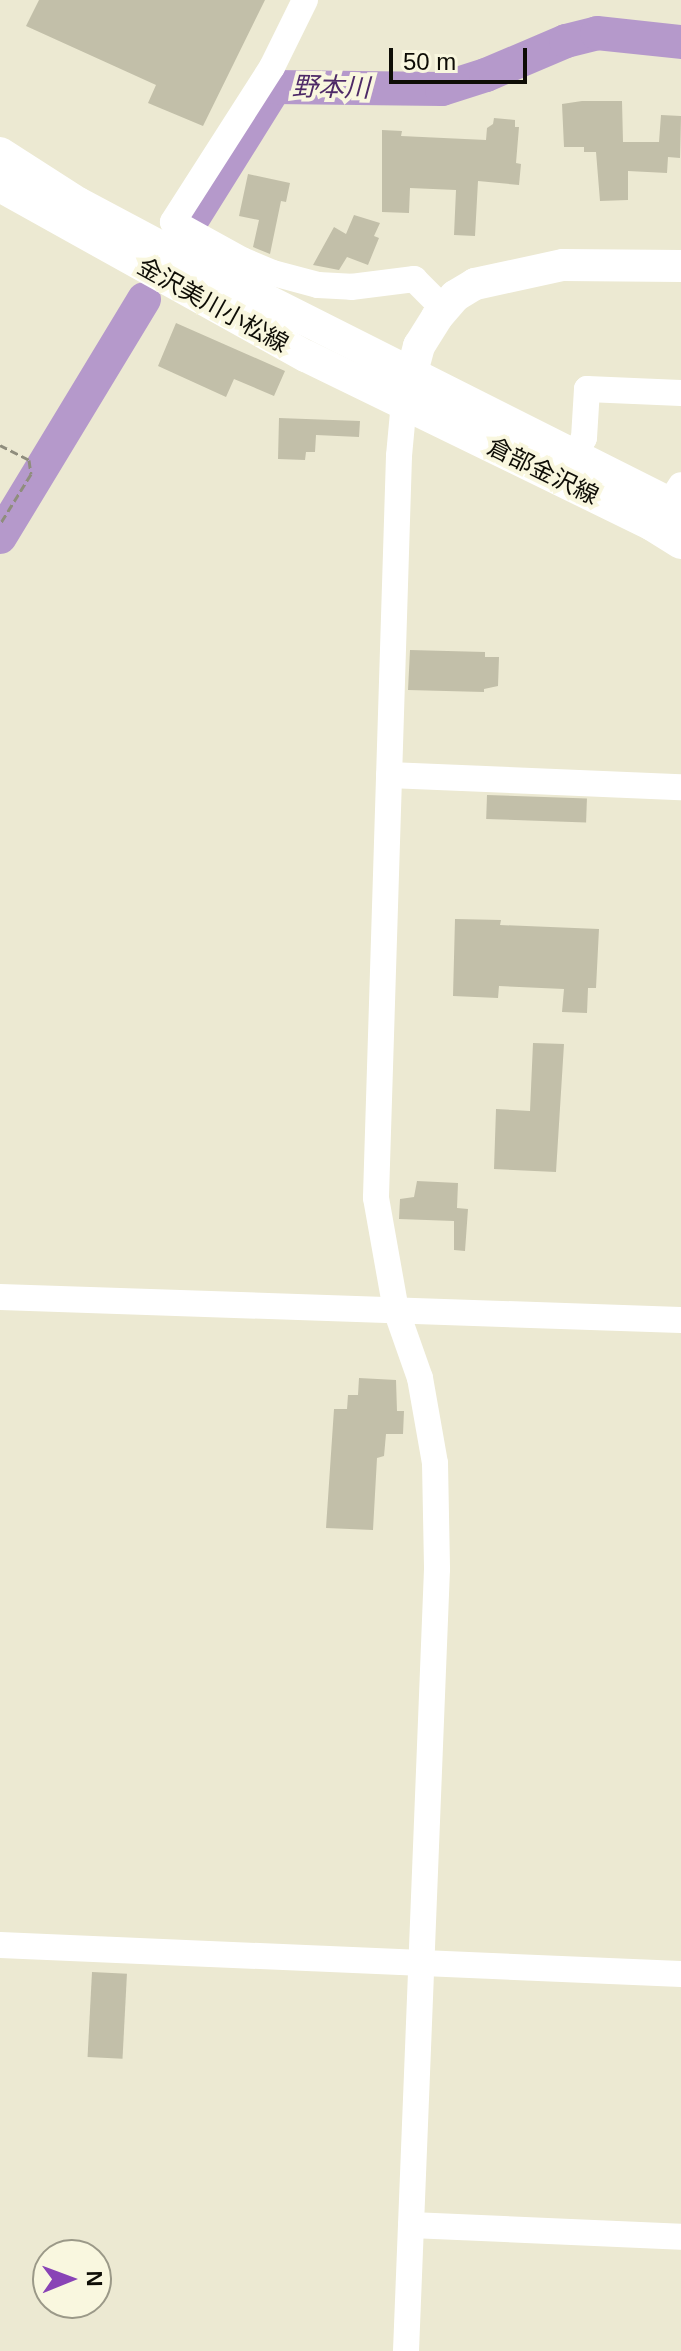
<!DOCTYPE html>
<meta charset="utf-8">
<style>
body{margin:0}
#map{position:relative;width:681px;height:2351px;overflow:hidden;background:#ece9d2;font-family:Helvetica,"Noto Sans JP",sans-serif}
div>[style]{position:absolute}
.river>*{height:34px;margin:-17px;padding:0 17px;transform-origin:17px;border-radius:17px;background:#b599cb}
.building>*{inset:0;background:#c2bfa9;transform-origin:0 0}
.path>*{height:3px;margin-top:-1.5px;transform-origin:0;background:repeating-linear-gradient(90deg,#8f8d7d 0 8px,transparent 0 12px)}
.minor>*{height:26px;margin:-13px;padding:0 13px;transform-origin:13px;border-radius:13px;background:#fff}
.major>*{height:32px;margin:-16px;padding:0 16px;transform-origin:16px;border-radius:16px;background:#fff}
span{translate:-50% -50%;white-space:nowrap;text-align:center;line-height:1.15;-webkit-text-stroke:8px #f9f7df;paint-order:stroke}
.street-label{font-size:24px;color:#0e0d06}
.water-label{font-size:26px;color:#4e2a67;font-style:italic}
.north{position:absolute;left:32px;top:2239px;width:80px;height:80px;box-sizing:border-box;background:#f9f7df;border:2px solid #9b9988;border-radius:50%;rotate:89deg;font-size:22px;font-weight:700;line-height:32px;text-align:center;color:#0e0d06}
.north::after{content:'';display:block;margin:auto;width:28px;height:36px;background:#8943b6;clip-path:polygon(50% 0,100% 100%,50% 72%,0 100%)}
.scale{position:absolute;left:389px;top:48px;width:138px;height:36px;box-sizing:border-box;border:4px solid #0e0d06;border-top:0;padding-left:10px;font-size:24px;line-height:28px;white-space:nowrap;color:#0e0d06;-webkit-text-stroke:6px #f9f7df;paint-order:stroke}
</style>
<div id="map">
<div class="river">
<i style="left:190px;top:223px;width:160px;rotate:-58deg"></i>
<i style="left:275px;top:87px;width:167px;rotate:0.7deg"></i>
<i style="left:442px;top:89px;width:46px;rotate:-17.7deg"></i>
<i style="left:486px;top:75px;width:87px;rotate:-23deg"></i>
<i style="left:566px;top:41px;width:32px;rotate:-14deg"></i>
<i style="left:597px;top:33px;width:84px;rotate:6.1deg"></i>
<i style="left:0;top:537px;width:278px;rotate:-58.8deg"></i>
</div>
<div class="building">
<i style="clip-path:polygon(39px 0,265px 0,203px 126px,148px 103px,156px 85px,26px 26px)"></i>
<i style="clip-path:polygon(582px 101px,622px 101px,623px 142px,659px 142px,661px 115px,681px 116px,680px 158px,668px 157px,667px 173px,628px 171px,628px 200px,600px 201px,596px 152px,584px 152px,584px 147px,564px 147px,562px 104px)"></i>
<i style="clip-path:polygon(494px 118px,515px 120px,515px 127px,519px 127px,516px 163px,521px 164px,519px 185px,478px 181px,475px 236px,454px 235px,456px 190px,410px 188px,409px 213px,382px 212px,382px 130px,402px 131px,401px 136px,486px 140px,487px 128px,493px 124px)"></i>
<i style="clip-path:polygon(248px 174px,290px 183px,286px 202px,281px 201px,270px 254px,253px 247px,259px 220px,239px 216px)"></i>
<i style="clip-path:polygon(354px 215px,380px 223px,374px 236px,379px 238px,368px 265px,347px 257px,339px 270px,313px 265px,334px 227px,346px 234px)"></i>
<i style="clip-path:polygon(176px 323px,285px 371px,274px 396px,234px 379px,226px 397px,158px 366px)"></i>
<i style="clip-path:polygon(279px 418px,360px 421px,359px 437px,316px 435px,315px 452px,306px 452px,305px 460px,278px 459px)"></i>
<i style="clip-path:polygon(410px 650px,485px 652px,485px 657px,499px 657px,498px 686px,484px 689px,484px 692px,408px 690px)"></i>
<i style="left:487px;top:795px;width:100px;height:24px;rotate:2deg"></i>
<i style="clip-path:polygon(455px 919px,501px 920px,500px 925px,599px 929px,596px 988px,588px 988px,587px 1013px,562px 1012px,564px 989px,499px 986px,498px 998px,453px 996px)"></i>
<i style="clip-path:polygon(533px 1043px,564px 1044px,556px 1172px,494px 1169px,496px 1109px,530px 1111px)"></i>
<i style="clip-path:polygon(417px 1181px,458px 1183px,457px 1208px,468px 1209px,465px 1251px,454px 1250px,454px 1221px,399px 1219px,400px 1199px,414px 1197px)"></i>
<i style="clip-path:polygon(359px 1378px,396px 1380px,397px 1411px,404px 1411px,403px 1434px,386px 1434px,384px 1456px,377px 1458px,373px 1530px,326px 1528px,334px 1409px,347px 1409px,348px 1395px,358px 1395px)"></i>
<i style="left:92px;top:1972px;width:35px;height:85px;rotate:3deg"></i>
</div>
<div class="path">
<i style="left:0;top:445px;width:33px;rotate:27deg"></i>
<i style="left:29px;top:460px;width:14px;rotate:82deg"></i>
<i style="left:31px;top:474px;width:59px;rotate:121.8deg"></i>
</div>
<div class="minor">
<i style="left:305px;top:0;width:75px;rotate:116.2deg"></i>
<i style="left:272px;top:67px;width:184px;rotate:122.6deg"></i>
<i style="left:173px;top:222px;width:79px;rotate:28.8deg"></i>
<i style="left:242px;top:260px;width:34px;rotate:23deg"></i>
<i style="left:273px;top:273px;width:47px;rotate:14.9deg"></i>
<i style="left:318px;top:285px;width:33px;rotate:3deg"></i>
<i style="left:351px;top:287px;width:64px;rotate:-7.2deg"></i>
<i style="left:414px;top:279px;width:42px;rotate:45deg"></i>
<i style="left:404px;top:402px;width:54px;rotate:95.3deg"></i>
<i style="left:399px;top:456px;width:742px;rotate:91.78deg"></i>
<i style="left:376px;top:1198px;width:114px;rotate:79.9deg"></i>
<i style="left:396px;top:1310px;width:72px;rotate:70.6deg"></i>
<i style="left:420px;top:1378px;width:86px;rotate:80deg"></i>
<i style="left:435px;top:1463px;width:106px;rotate:88.9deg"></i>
<i style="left:437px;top:1569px;width:783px;rotate:92.27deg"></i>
<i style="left:575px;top:454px;width:18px;rotate:-61deg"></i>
<i style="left:584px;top:438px;width:49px;rotate:-86.5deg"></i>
<i style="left:587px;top:389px;width:94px;rotate:2.4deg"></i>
<i style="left:670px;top:502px;width:20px;rotate:-57deg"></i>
<i style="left:389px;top:775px;width:292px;rotate:2.4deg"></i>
<i style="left:0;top:1297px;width:681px;rotate:1.93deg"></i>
<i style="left:0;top:1945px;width:682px;rotate:2.44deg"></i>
<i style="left:411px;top:2225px;width:270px;rotate:2.5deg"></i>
</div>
<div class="major">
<i style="left:0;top:153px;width:93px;rotate:32.7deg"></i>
<i style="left:78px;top:203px;width:92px;rotate:28deg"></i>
<i style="left:159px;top:246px;width:585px;rotate:26.74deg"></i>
<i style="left:0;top:186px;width:350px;rotate:29.1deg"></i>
<i style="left:306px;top:356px;width:385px;rotate:26deg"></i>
<i style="left:652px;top:525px;width:34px;rotate:32deg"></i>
<i style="left:407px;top:391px;width:47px;rotate:-75.1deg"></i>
<i style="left:419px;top:346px;width:34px;rotate:-58deg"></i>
<i style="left:437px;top:317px;width:28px;rotate:-49deg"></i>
<i style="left:455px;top:296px;width:23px;rotate:-31deg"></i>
<i style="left:475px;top:284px;width:90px;rotate:-12.2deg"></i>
<i style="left:563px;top:265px;width:118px;rotate:0.5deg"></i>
</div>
<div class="street-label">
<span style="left:213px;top:305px;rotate:29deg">金沢美川小松線</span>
<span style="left:543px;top:471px;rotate:26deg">倉部金沢線</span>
</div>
<div class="water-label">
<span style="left:331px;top:88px;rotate:1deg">野本川</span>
</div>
<div class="north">N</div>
<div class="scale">50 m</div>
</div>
